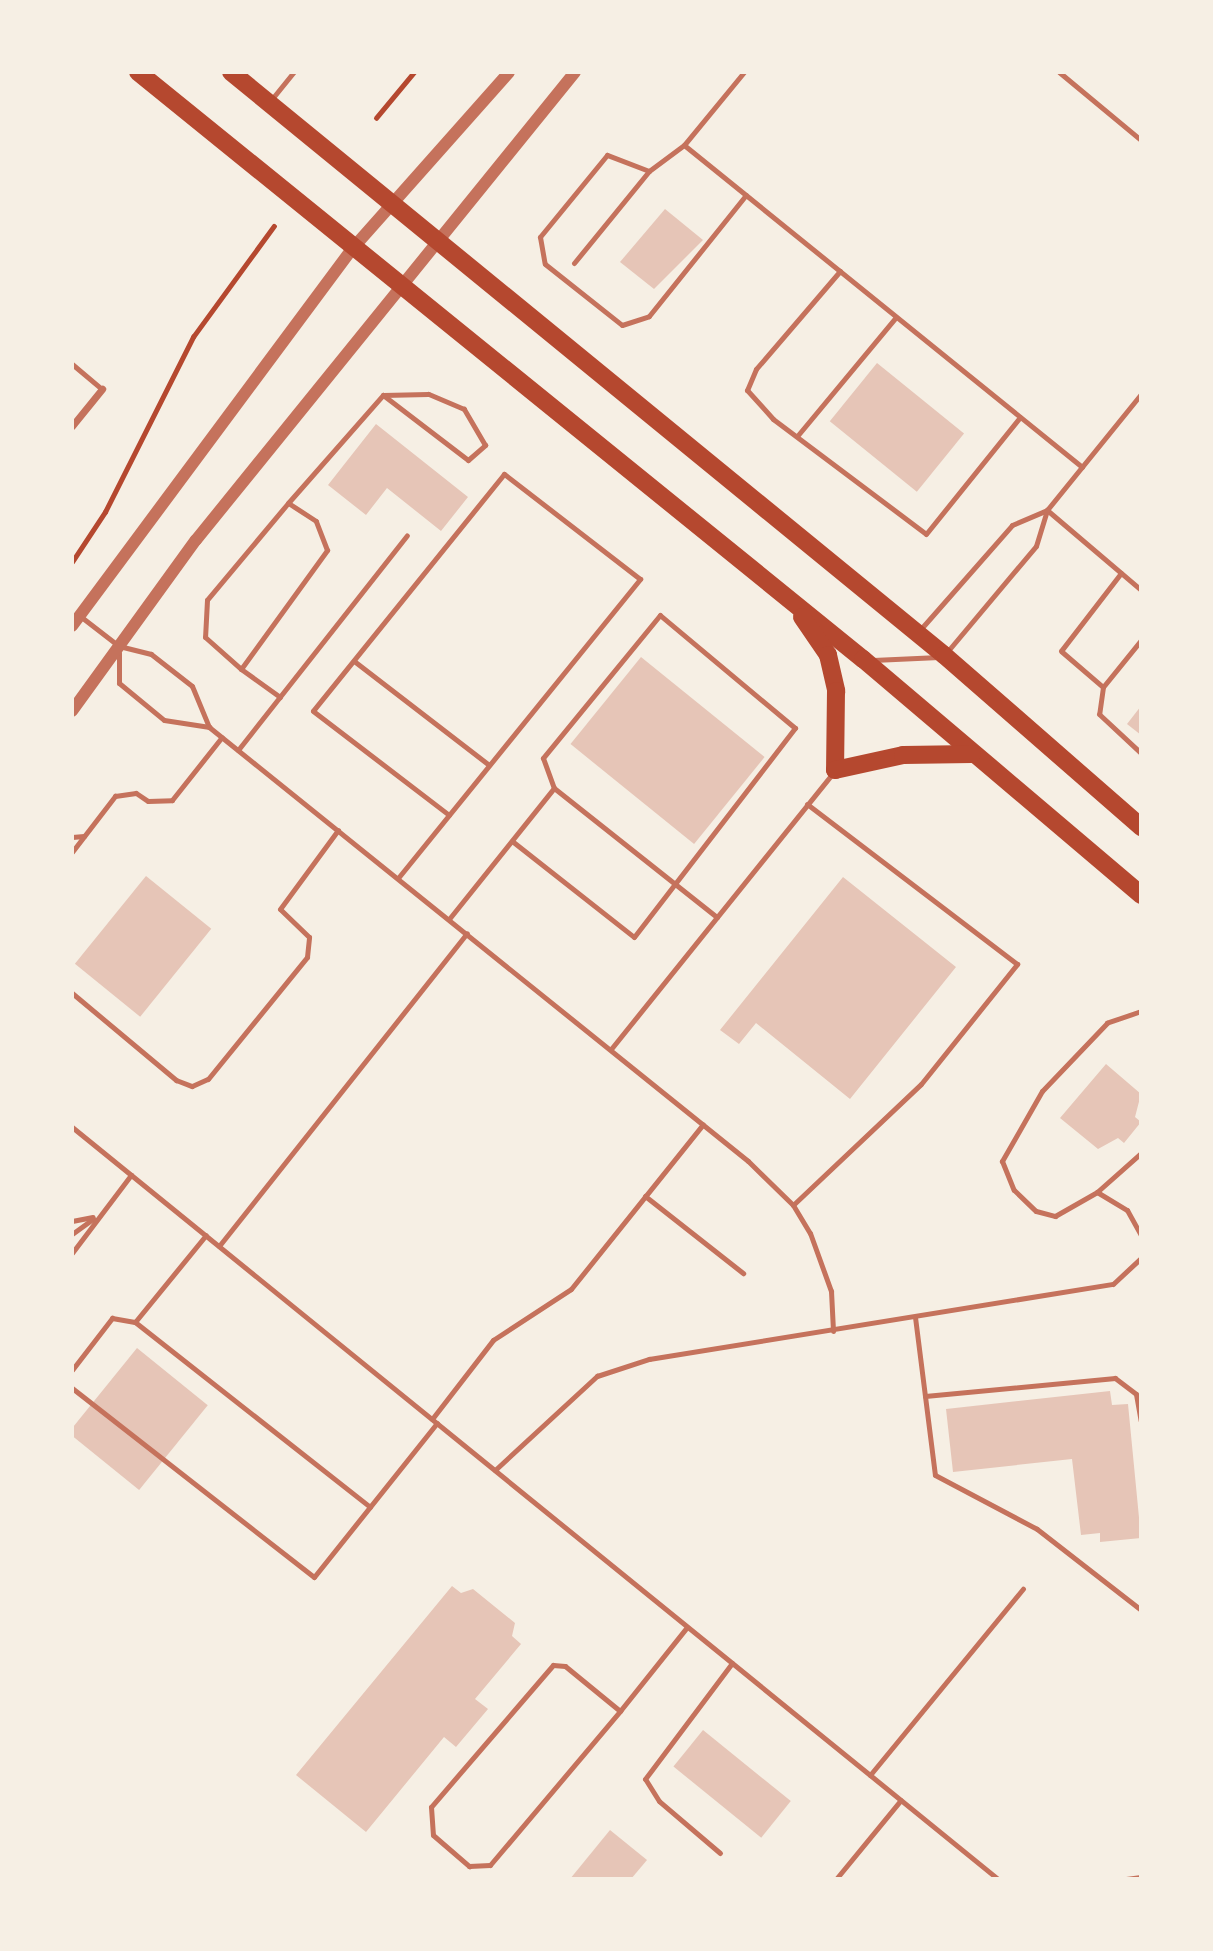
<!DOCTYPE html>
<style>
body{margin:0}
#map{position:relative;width:1213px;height:1951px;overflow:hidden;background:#f6efe4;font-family:"Golos Text",sans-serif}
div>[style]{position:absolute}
.building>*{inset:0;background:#e6c5b7;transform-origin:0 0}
.path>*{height:4.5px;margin:-2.25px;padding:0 2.25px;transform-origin:2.25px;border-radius:2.25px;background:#b5482f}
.service>*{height:5px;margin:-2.5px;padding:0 2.5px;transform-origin:2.5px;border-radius:2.5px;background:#c5725c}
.minor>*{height:7px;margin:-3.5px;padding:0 3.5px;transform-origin:3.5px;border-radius:3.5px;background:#c5725c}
.tertiary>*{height:12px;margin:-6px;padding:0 6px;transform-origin:6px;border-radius:6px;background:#c5725c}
.primary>*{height:18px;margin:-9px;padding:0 9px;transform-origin:9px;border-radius:9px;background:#b5482f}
span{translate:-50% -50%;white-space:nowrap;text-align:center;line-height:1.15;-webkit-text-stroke:5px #f6efe4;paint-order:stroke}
.frame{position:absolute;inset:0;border:74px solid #f6efe4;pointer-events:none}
</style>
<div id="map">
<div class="building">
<i style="clip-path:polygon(665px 209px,703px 240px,654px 289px,620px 262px)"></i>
<i style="left:877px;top:363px;width:112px;height:75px;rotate:39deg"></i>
<i style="clip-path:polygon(376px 424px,468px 497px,441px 531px,387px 488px,366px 515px,328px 485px)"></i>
<i style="left:641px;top:657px;width:159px;height:112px;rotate:39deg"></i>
<i style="clip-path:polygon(1141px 706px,1141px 735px,1127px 724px)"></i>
<i style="left:146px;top:876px;width:84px;height:113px;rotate:39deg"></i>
<i style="clip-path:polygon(843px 877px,956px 967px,850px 1099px,756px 1023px,739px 1044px,720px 1030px)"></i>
<i style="clip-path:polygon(1106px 1064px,1141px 1094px,1135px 1117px,1141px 1122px,1124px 1143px,1118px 1138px,1098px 1149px,1060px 1118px)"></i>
<i style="left:137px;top:1348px;width:91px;height:109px;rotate:39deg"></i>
<i style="clip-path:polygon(1110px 1391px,1112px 1405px,1128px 1404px,1141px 1538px,1100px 1542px,1100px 1533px,1081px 1535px,1072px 1459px,953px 1472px,946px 1409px)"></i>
<i style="clip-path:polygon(452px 1586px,461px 1593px,473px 1589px,515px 1623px,512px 1636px,521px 1644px,475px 1699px,488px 1709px,456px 1747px,444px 1737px,366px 1832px,296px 1775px)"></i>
<i style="left:703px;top:1730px;width:113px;height:47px;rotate:39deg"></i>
<i style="clip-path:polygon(610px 1830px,647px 1860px,631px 1879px,570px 1879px)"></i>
</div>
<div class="path">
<i style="left:376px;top:118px;width:60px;rotate:-50.4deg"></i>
<i style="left:72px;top:562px;width:60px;rotate:-56.6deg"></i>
<i style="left:105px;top:512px;width:196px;rotate:-63.3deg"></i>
<i style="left:193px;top:337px;width:137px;rotate:-53.9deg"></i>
</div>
<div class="service">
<i style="left:744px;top:72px;width:94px;rotate:129.4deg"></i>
<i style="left:684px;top:145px;width:512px;rotate:38.97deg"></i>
<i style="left:1059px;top:72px;width:107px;rotate:39.7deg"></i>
<i style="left:271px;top:100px;width:36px;rotate:-51deg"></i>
<i style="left:649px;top:171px;width:45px;rotate:-159.1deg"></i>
<i style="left:607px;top:155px;width:106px;rotate:129.3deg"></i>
<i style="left:540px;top:237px;width:27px;rotate:80deg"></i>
<i style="left:545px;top:264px;width:98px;rotate:38.4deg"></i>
<i style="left:622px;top:325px;width:28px;rotate:-18deg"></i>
<i style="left:649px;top:316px;width:155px;rotate:-51.3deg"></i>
<i style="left:574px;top:263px;width:119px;rotate:-50.8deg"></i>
<i style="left:649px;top:171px;width:44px;rotate:-36.6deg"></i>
<i style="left:840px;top:271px;width:129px;rotate:130.6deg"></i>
<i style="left:756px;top:369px;width:23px;rotate:113deg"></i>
<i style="left:747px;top:390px;width:39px;rotate:48deg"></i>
<i style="left:773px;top:419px;width:191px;rotate:36.9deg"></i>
<i style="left:926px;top:534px;width:150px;rotate:-51.2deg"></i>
<i style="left:72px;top:364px;width:39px;rotate:40deg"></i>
<i style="left:798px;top:435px;width:153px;rotate:-50.3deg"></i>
<i style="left:288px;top:503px;width:144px;rotate:-48.7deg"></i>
<i style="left:383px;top:395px;width:107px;rotate:37.4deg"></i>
<i style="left:468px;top:460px;width:23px;rotate:-41deg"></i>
<i style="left:485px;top:445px;width:42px;rotate:-120.3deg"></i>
<i style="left:464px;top:409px;width:39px;rotate:-157deg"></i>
<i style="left:428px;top:394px;width:45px;rotate:178.7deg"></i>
<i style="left:1047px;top:510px;width:123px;rotate:40.4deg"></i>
<i style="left:1121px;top:573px;width:98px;rotate:127.6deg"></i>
<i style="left:1061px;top:651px;width:55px;rotate:40.6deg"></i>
<i style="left:1103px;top:687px;width:60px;rotate:-51deg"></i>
<i style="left:80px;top:616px;width:49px;rotate:37.6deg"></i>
<i style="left:119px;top:646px;width:33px;rotate:14deg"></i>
<i style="left:151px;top:654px;width:52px;rotate:38deg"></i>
<i style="left:192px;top:686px;width:44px;rotate:67.5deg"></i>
<i style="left:919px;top:631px;width:141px;rotate:-48.7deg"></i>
<i style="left:1012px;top:525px;width:38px;rotate:-23deg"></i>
<i style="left:947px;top:652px;width:138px;rotate:-50deg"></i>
<i style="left:1036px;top:546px;width:38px;rotate:-73deg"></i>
<i style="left:1047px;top:510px;width:149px;rotate:-51deg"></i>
<i style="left:119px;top:653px;width:30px;rotate:90deg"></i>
<i style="left:119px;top:683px;width:58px;rotate:39.4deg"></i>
<i style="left:164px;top:720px;width:46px;rotate:8.8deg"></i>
<i style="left:209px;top:727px;width:692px;rotate:38.84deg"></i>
<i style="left:748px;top:1161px;width:63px;rotate:44.4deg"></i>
<i style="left:793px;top:1205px;width:33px;rotate:59deg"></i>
<i style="left:810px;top:1233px;width:62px;rotate:70.1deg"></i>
<i style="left:831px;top:1291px;width:40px;rotate:87.1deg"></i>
<i style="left:873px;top:660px;width:66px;rotate:-2.6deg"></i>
<i style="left:354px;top:661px;width:170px;rotate:37.6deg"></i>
<i style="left:241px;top:669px;width:147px;rotate:-54.1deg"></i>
<i style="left:327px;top:550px;width:31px;rotate:-111deg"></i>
<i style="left:316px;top:521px;width:33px;rotate:-147deg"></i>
<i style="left:288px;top:503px;width:126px;rotate:129.9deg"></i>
<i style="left:207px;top:600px;width:37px;rotate:93deg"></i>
<i style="left:205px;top:637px;width:48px;rotate:41.6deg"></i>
<i style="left:241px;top:669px;width:48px;rotate:35.7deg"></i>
<i style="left:1103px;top:687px;width:27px;rotate:98deg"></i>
<i style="left:1099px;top:714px;width:57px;rotate:42.9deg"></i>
<i style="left:238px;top:750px;width:273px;rotate:-51.8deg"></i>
<i style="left:72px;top:837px;width:12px;rotate:-5deg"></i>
<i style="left:512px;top:841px;width:155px;rotate:38.2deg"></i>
<i style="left:634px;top:937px;width:264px;rotate:-52.4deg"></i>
<i style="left:795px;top:728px;width:176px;rotate:-140.1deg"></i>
<i style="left:660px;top:615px;width:185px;rotate:129.3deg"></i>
<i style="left:543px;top:758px;width:32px;rotate:70deg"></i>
<i style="left:72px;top:852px;width:71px;rotate:-52.5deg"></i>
<i style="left:115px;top:796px;width:21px;rotate:-8deg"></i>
<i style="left:136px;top:793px;width:14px;rotate:34deg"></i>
<i style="left:148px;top:801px;width:24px;rotate:-2deg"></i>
<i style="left:172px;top:800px;width:80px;rotate:-51.6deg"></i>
<i style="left:398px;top:878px;width:385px;rotate:-51deg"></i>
<i style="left:640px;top:579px;width:172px;rotate:-142.3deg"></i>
<i style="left:504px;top:474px;width:304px;rotate:128.9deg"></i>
<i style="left:313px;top:711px;width:171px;rotate:37.4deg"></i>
<i style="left:449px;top:919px;width:168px;rotate:-51.3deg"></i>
<i style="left:554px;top:788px;width:208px;rotate:38.4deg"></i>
<i style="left:72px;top:993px;width:136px;rotate:39.9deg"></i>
<i style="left:176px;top:1080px;width:17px;rotate:21deg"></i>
<i style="left:192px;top:1086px;width:17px;rotate:-24deg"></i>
<i style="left:208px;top:1079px;width:157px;rotate:-50.9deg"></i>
<i style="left:307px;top:957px;width:20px;rotate:-84deg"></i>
<i style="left:309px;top:937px;width:40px;rotate:-136deg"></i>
<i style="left:280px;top:909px;width:98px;rotate:-53.7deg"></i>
<i style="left:1141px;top:1011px;width:36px;rotate:161deg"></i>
<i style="left:1107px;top:1023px;width:94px;rotate:133.7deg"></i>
<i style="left:1042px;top:1091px;width:81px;rotate:119.7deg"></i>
<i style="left:1002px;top:1161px;width:31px;rotate:68deg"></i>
<i style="left:1014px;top:1190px;width:30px;rotate:44deg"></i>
<i style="left:1036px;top:1211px;width:20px;rotate:15deg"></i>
<i style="left:1055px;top:1216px;width:48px;rotate:-29.7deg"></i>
<i style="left:1097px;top:1192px;width:59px;rotate:-41.6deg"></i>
<i style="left:611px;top:1049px;width:354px;rotate:-51.2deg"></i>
<i style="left:72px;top:1127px;width:1193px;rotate:39.08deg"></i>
<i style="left:1097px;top:1192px;width:35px;rotate:31deg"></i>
<i style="left:1127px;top:1210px;width:29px;rotate:61deg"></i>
<i style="left:645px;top:1196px;width:125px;rotate:38.2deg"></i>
<i style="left:793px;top:1205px;width:176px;rotate:-43.4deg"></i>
<i style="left:921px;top:1084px;width:154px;rotate:-51.3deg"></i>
<i style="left:1017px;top:964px;width:264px;rotate:-142.7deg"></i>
<i style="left:72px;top:1221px;width:21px;rotate:-11deg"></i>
<i style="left:72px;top:1234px;width:26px;rotate:-36deg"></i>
<i style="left:219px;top:1246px;width:399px;rotate:-51.6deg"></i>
<i style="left:72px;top:1253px;width:98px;rotate:-52.9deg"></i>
<i style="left:915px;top:1317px;width:159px;rotate:82.8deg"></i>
<i style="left:935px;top:1475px;width:115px;rotate:27.9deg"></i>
<i style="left:1037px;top:1529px;width:132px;rotate:37.9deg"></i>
<i style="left:135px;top:1322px;width:112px;rotate:-50.8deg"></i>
<i style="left:72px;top:1370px;width:66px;rotate:-52.4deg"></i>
<i style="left:112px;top:1318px;width:23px;rotate:10deg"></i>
<i style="left:135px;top:1322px;width:299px;rotate:38.2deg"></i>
<i style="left:72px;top:1388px;width:307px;rotate:38deg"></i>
<i style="left:314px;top:1577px;width:197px;rotate:-51.4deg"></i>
<i style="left:925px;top:1396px;width:191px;rotate:-5.4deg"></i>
<i style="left:1115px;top:1378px;width:26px;rotate:37deg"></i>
<i style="left:1136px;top:1394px;width:27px;rotate:80deg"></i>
<i style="left:432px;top:1419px;width:100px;rotate:-52.3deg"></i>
<i style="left:493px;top:1340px;width:93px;rotate:-33.2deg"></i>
<i style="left:571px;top:1289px;width:211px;rotate:-51.3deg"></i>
<i style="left:495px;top:1470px;width:139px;rotate:-42.7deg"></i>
<i style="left:597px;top:1376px;width:55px;rotate:-18.1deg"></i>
<i style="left:649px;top:1359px;width:470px;rotate:-9.2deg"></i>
<i style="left:1113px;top:1284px;width:38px;rotate:-43deg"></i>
<i style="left:620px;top:1711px;width:71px;rotate:-140.7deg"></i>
<i style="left:565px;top:1666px;width:12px;rotate:-175deg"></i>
<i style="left:553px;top:1665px;width:187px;rotate:130.7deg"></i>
<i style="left:431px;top:1807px;width:28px;rotate:86deg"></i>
<i style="left:433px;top:1835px;width:48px;rotate:40.7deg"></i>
<i style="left:469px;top:1866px;width:21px;rotate:-3deg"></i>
<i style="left:490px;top:1865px;width:202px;rotate:-49.8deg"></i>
<i style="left:620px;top:1711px;width:107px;rotate:-51.4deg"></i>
<i style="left:870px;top:1775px;width:241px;rotate:-50.6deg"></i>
<i style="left:720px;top:1853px;width:80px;rotate:-139.6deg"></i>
<i style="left:659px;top:1801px;width:26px;rotate:-122deg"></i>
<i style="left:645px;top:1779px;width:145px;rotate:-53.1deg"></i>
<i style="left:836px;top:1879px;width:102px;rotate:-50.6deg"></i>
<i style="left:1126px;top:1879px;width:15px;rotate:-8deg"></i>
</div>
<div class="minor">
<i style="left:72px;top:426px;width:48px;rotate:-51deg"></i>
</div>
<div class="tertiary">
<i style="left:72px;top:626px;width:471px;rotate:-53.4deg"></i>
<i style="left:353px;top:248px;width:235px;rotate:-48.4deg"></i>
<i style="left:72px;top:711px;width:211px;rotate:-54.1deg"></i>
<i style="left:196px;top:540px;width:602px;rotate:-51deg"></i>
</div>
<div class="primary">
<i style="left:138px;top:72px;width:933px;rotate:39deg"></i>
<i style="left:863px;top:659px;width:365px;rotate:40.3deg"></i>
<i style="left:231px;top:72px;width:921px;rotate:39.27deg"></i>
<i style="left:944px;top:655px;width:262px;rotate:41.1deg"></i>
<i style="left:802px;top:617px;width:46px;rotate:55.6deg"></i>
<i style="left:828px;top:655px;width:37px;rotate:77deg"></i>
<i style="left:836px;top:691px;width:79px;rotate:90.7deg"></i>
<i style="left:835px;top:770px;width:70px;rotate:-12.4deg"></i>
<i style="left:903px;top:755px;width:69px;rotate:-0.8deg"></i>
</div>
<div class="frame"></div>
</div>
